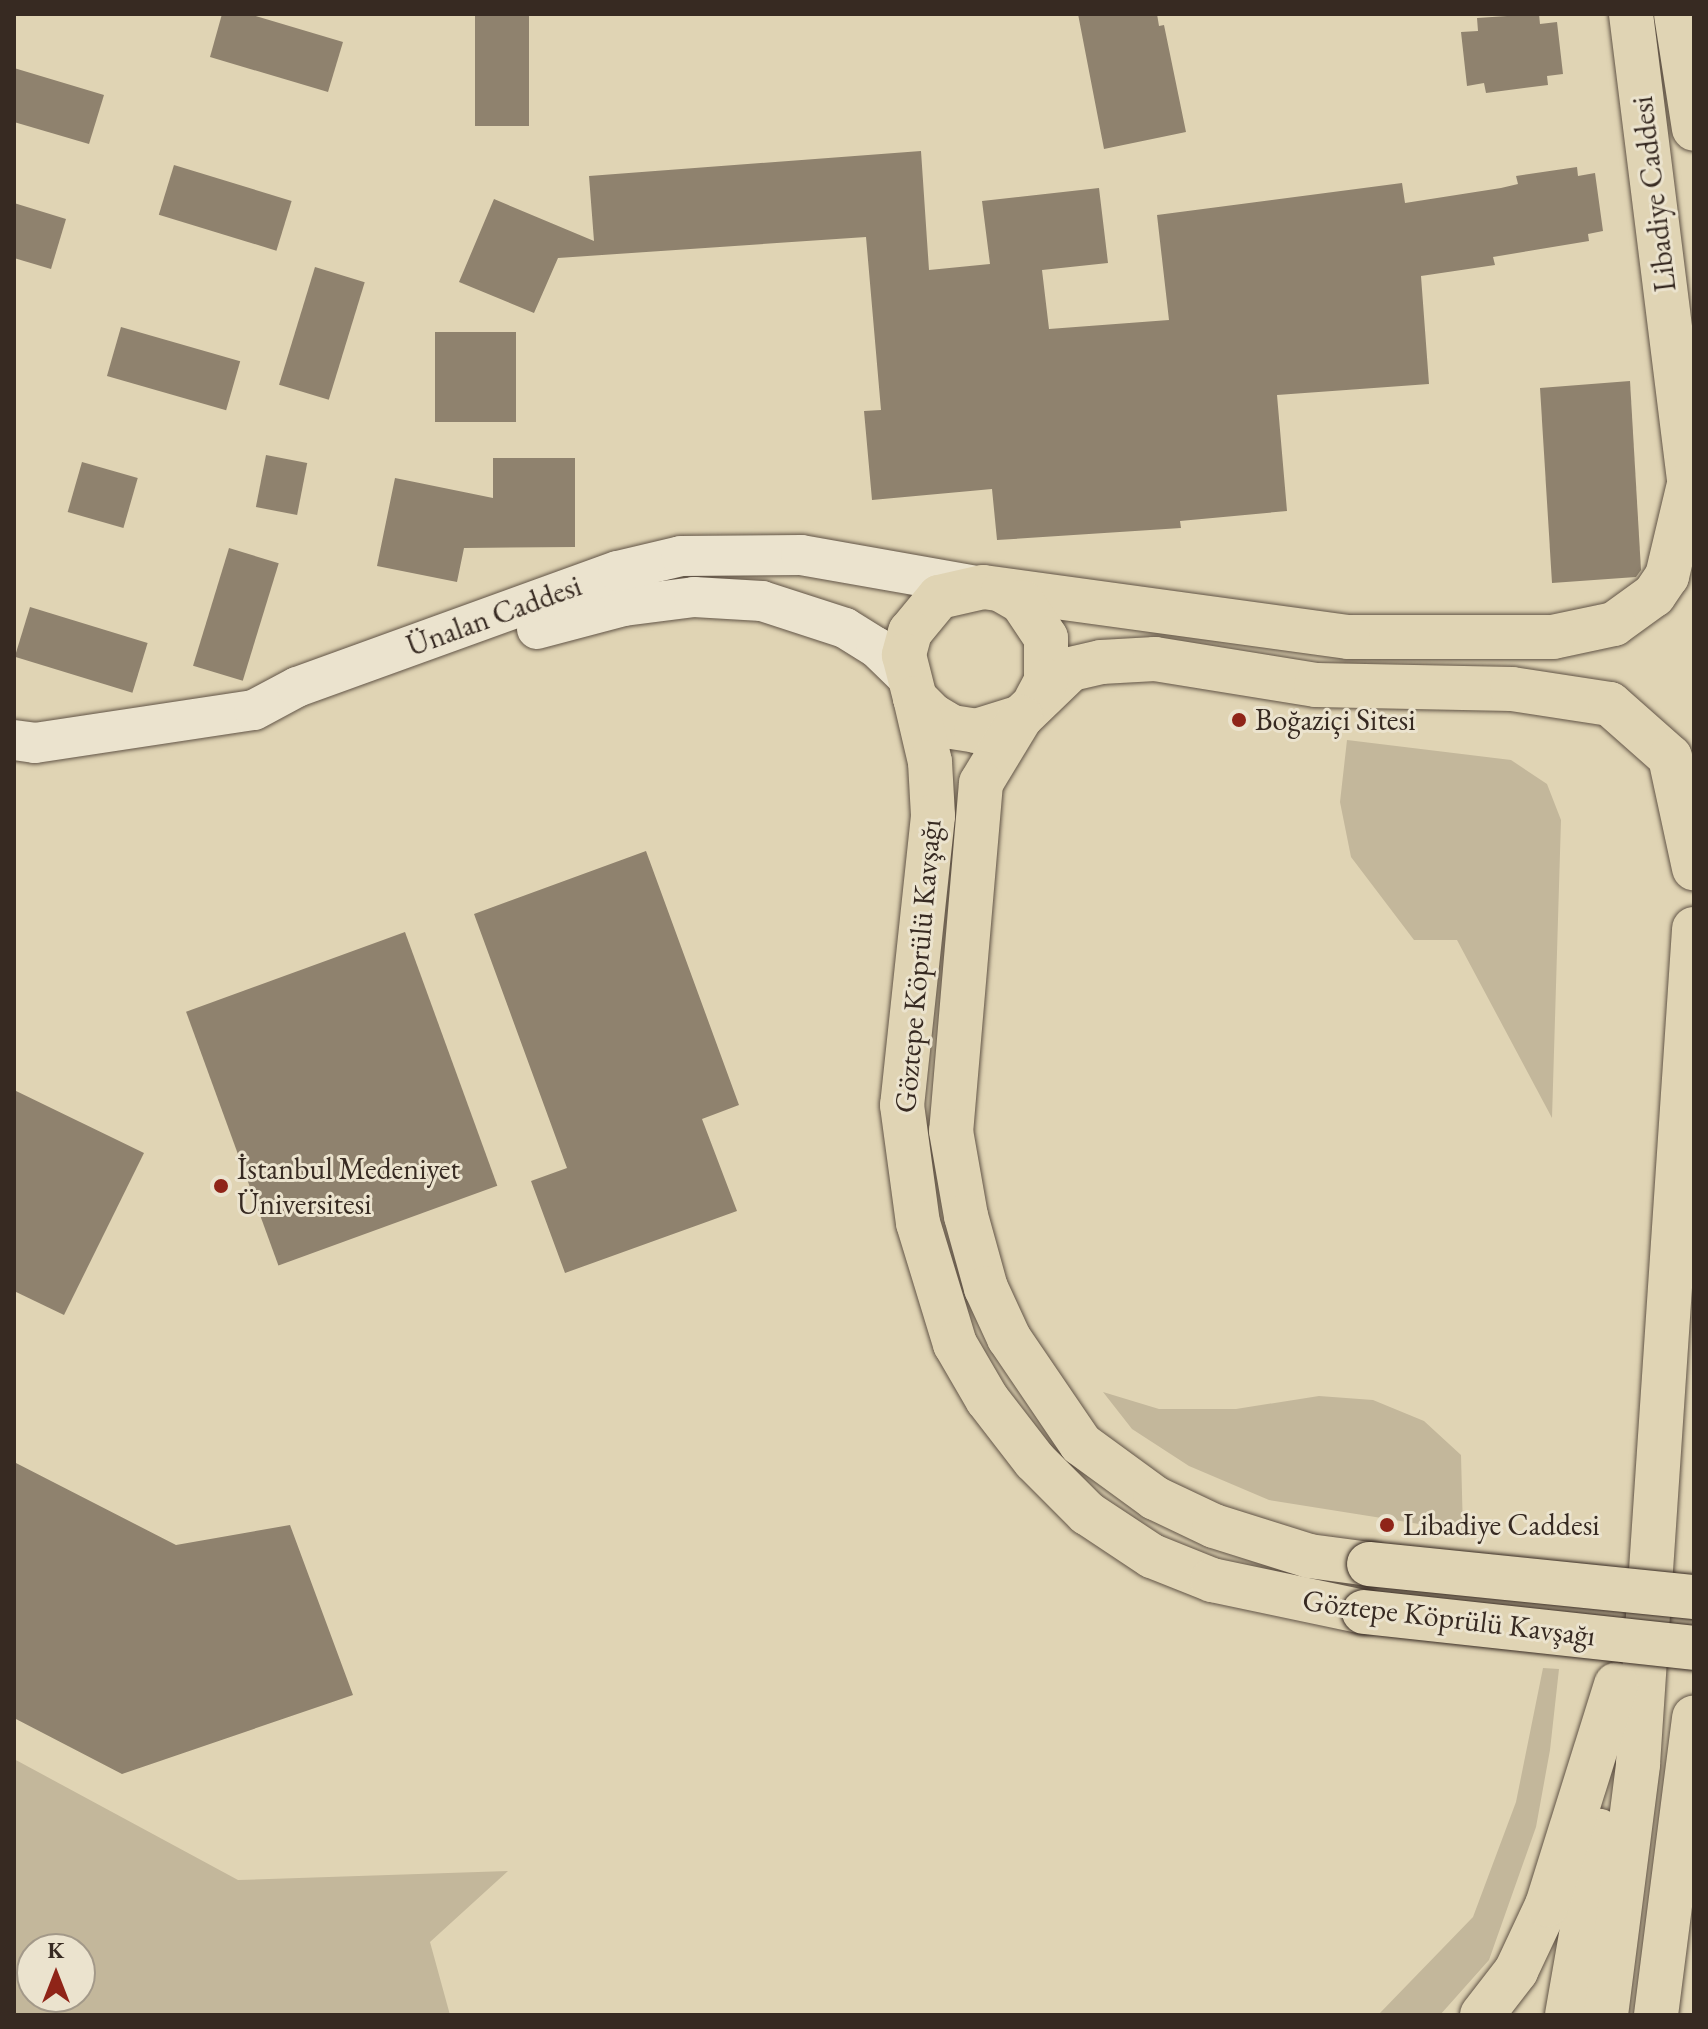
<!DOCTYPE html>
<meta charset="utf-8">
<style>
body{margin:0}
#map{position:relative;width:1708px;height:2029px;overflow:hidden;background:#e0d4b4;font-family:"EB Garamond",serif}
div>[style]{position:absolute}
.green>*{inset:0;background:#c3b79b}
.building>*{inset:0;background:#8f826e;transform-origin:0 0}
.roads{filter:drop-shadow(0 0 2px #615446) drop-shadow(0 0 2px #615446)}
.tertiary>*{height:40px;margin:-20px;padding:0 20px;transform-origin:20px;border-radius:20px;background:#ebe3ce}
.primary>*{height:44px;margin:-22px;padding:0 22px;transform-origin:22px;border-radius:22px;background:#e0d4b4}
.trunk>*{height:44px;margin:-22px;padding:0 22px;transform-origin:22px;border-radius:22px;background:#e0d4b4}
.bridges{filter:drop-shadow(0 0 2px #372a22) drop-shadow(0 0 2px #372a22)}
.primary-bridge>*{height:44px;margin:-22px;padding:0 22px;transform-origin:22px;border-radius:22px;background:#e0d4b4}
.dots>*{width:22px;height:22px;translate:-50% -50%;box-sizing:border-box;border:4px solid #ebe3ce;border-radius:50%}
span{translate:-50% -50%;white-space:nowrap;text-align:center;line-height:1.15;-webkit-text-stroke:6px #ebe3ce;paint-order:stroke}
.street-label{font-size:30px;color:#372a22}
.poi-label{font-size:30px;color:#372a22}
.left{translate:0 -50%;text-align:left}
.frame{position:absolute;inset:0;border:16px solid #372a22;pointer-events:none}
.north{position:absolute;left:16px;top:1933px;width:80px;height:80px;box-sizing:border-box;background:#ebe3ce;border:2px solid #a39989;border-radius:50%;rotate:0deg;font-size:22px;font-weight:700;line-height:32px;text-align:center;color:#372a22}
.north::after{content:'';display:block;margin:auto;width:28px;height:36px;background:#8f2418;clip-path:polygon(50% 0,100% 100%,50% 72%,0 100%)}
</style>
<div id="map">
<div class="green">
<i style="clip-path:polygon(1347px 740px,1511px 760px,1547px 784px,1561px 820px,1552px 1118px,1457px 940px,1414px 940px,1351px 857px,1340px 802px)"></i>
<i style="clip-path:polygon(1103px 1392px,1159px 1409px,1236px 1409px,1319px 1396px,1373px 1400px,1424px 1421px,1461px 1455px,1463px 1531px,1269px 1500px,1189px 1466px,1132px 1429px)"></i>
<i style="clip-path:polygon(1543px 1668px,1559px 1669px,1550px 1750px,1536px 1827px,1489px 1960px,1440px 2015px,1378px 2015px,1473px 1917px,1516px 1802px)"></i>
<i style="clip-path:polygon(evenodd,14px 1759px,238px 1880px,508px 1871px,430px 1942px,450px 2015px,14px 2015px,14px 1759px,32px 1949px,80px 1949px,80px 1997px,32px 1997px,32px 1949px)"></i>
</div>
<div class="building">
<i style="clip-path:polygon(222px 14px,249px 14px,343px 42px,328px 92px,210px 57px)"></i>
<i style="left:475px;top:14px;width:54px;height:112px"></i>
<i style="clip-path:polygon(1078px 14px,1157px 14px,1159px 26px,1164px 25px,1186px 132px,1104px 149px)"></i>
<i style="clip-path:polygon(1539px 14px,1540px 24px,1557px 22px,1563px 74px,1547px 76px,1548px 85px,1486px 93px,1484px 83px,1467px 86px,1461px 32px,1478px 31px,1477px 18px)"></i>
<i style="clip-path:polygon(14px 68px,104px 95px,89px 144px,14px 122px)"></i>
<i style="clip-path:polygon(921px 151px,929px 270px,990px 264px,982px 201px,1099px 188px,1108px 263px,1042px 270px,1049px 329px,1169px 320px,1157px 215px,1402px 183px,1405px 203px,1501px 188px,1518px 184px,1516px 176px,1577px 167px,1578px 176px,1595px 173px,1603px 231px,1588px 234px,1589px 241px,1493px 257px,1495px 265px,1421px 276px,1429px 384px,1277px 395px,1287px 511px,1180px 521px,1181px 528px,997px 540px,992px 489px,872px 500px,864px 411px,881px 410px,866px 237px,558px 258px,534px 313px,459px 282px,494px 199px,594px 241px,589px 176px)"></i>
<i style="left:174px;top:165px;width:123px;height:52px;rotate:17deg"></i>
<i style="clip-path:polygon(14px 203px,66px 219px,51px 269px,14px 258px)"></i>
<i style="left:315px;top:267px;width:52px;height:123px;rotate:17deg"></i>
<i style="left:121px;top:327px;width:124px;height:51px;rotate:16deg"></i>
<i style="left:435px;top:332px;width:81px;height:90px"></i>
<i style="clip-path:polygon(1630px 381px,1641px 570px,1636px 577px,1552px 583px,1540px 388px)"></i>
<i style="left:266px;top:455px;width:42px;height:53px;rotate:11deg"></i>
<i style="clip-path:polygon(493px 458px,575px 458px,575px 547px,464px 548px,457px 582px,377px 566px,395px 478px,493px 498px)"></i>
<i style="left:82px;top:462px;width:58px;height:52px;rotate:16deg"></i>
<i style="left:229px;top:548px;width:52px;height:123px;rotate:17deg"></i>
<i style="left:30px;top:607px;width:123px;height:52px;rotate:17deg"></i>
<i style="clip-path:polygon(646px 851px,739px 1105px,702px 1119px,737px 1211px,565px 1273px,531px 1181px,567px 1168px,474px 914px)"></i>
<i style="left:405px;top:932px;width:270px;height:233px;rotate:70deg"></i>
<i style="clip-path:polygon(14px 1090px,144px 1153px,64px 1315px,14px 1291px)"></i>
<i style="clip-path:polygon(14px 1462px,176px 1545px,290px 1525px,353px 1695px,122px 1774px,14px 1718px)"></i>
</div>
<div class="roads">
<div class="tertiary">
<i style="left:537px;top:629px;width:90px;rotate:-14.8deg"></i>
<i style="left:624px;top:606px;width:71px;rotate:-7.3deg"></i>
<i style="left:694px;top:597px;width:68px;rotate:3.4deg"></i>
<i style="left:762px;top:601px;width:87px;rotate:18deg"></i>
<i style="left:845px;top:628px;width:36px;rotate:32deg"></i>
<i style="left:876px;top:647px;width:43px;rotate:44.1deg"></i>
<i style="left:14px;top:740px;width:21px;rotate:8deg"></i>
<i style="left:35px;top:743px;width:221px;rotate:-8.6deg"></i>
<i style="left:254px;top:710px;width:49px;rotate:-28.1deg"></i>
<i style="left:297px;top:687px;width:341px;rotate:-19.9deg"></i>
<i style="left:618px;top:571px;width:65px;rotate:-13.4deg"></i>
<i style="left:681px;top:556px;width:120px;rotate:-0.5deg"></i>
<i style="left:801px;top:555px;width:185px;rotate:10deg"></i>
</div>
<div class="primary">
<i style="left:1631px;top:14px;width:502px;rotate:82.9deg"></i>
<i style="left:1676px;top:14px;width:116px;rotate:81.1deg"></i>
<i style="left:1689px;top:484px;width:95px;rotate:103.4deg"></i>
<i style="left:1667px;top:576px;width:23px;rotate:124deg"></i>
<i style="left:1654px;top:595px;width:49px;rotate:144.1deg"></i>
<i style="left:1614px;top:624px;width:62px;rotate:168deg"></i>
<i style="left:1553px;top:637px;width:205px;rotate:180deg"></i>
<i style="left:1348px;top:637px;width:368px;rotate:-172.2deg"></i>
<i style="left:983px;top:587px;width:45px;rotate:167.2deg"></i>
<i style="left:939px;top:597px;width:45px;rotate:129.6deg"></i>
<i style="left:910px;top:632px;width:24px;rotate:105deg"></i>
<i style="left:904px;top:655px;width:44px;rotate:75.7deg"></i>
<i style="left:915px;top:698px;width:24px;rotate:45deg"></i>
<i style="left:932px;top:715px;width:23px;rotate:31deg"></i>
<i style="left:952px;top:727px;width:24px;rotate:9deg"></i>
<i style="left:976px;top:731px;width:47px;rotate:-17.3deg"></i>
<i style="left:1021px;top:717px;width:69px;rotate:-43.8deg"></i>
<i style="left:1071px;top:669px;width:31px;rotate:-13deg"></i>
<i style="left:1101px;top:662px;width:54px;rotate:-3.2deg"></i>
<i style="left:1155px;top:659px;width:163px;rotate:9.2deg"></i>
<i style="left:1316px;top:685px;width:196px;rotate:1.2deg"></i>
<i style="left:1512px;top:689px;width:99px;rotate:8.7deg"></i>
<i style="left:1610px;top:704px;width:80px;rotate:41.5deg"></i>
<i style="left:1670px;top:757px;width:114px;rotate:77.8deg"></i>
<i style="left:1003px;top:591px;width:22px;rotate:30deg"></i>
<i style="left:1022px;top:602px;width:43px;rotate:56.3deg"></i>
<i style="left:1046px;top:638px;width:43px;rotate:90deg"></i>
<i style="left:1046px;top:681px;width:21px;rotate:118deg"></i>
<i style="left:915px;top:698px;width:66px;rotate:76.8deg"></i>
<i style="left:930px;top:762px;width:54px;rotate:86.8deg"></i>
<i style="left:933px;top:816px;width:291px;rotate:96.1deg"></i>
<i style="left:902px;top:1105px;width:119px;rotate:82.3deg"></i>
<i style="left:918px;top:1223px;width:127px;rotate:73deg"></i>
<i style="left:955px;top:1344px;width:64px;rotate:59.8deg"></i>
<i style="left:987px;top:1399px;width:78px;rotate:52.3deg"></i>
<i style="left:1035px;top:1461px;width:74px;rotate:45deg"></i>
<i style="left:1087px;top:1513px;width:78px;rotate:33.5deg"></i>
<i style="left:1152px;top:1556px;width:65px;rotate:21.8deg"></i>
<i style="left:1212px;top:1580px;width:155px;rotate:11.9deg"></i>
<i style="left:1021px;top:717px;width:77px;rotate:121.2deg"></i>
<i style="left:981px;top:783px;width:349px;rotate:94.9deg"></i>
<i style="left:951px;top:1131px;width:86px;rotate:80deg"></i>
<i style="left:966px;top:1216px;width:75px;rotate:74.5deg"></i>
<i style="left:986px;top:1288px;width:55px;rotate:65.3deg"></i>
<i style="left:1009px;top:1338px;width:128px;rotate:55.8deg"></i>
<i style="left:1081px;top:1444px;width:92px;rotate:36.1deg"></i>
<i style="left:1155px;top:1498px;width:65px;rotate:25.4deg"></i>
<i style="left:1214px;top:1526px;width:100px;rotate:17.5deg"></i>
<i style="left:1309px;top:1556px;width:61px;rotate:7.6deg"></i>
<i style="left:1567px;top:2015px;width:187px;rotate:-80.1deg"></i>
<i style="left:1606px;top:2015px;width:253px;rotate:-82.7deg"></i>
<i style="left:1638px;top:1764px;width:837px;rotate:-86.16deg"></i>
<i style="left:1656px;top:2015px;width:300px;rotate:-82.7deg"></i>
</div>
<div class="trunk">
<i style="left:1482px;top:2015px;width:56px;rotate:-52.3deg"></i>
<i style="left:1516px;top:1971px;width:73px;rotate:-64.8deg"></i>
<i style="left:1547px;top:1905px;width:231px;rotate:-72.6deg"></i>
</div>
</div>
<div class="bridges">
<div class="primary-bridge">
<i style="left:1369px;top:1564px;width:327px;rotate:5.8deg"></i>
<i style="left:1364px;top:1612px;width:332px;rotate:6.2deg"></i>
</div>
</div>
<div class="dots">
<i style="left:1239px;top:720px;background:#8f2418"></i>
<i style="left:221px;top:1186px;background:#8f2418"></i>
<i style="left:1387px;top:1525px;background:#8f2418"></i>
</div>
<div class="street-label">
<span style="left:1654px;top:194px;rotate:-97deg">Libadiye Caddesi</span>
<span style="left:494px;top:616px;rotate:-20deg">Ünalan Caddesi</span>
<span style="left:918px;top:966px;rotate:-85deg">Göztepe Köprülü Kavşağı</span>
<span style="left:1449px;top:1618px;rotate:7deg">Göztepe Köprülü Kavşağı</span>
</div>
<div class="poi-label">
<span class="left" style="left:1255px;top:720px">Boğaziçi Sitesi</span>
<span class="left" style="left:237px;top:1186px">İstanbul Medeniyet<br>Üniversitesi</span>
<span class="left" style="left:1403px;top:1525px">Libadiye Caddesi</span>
</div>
<div class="frame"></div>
<div class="north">K</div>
</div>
